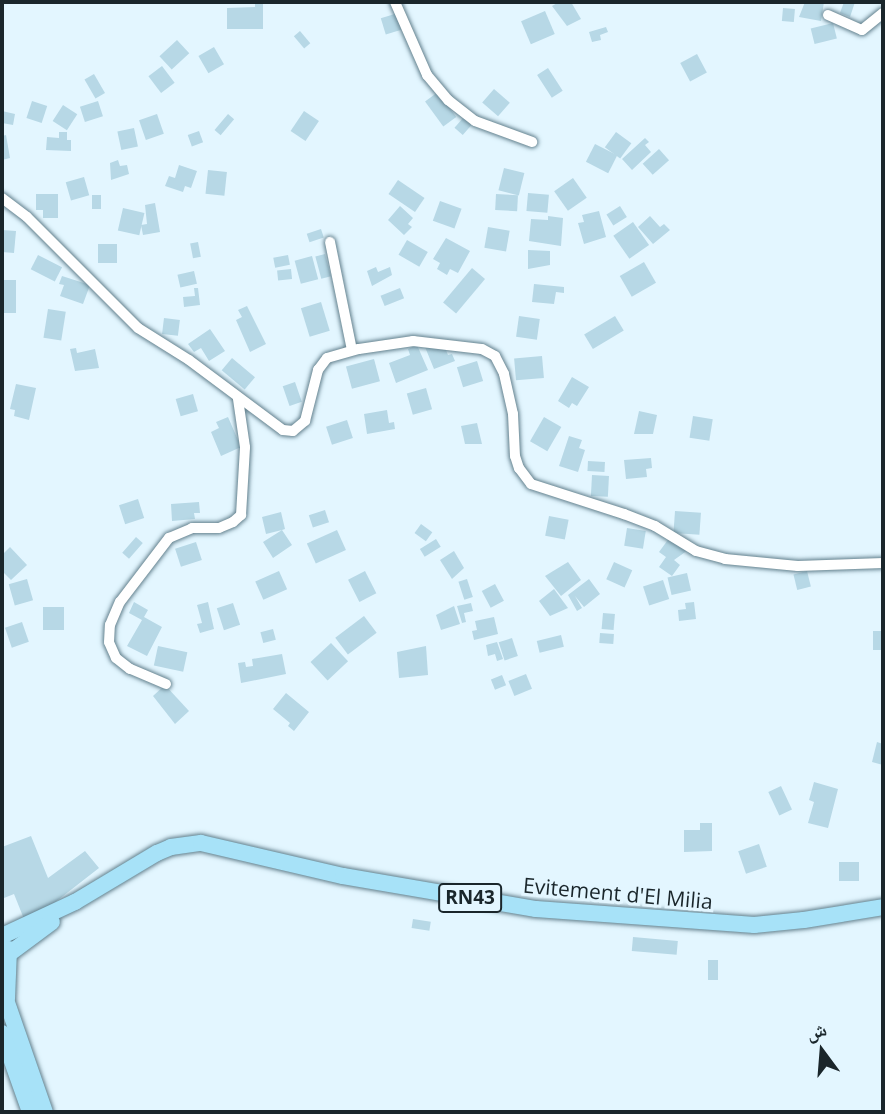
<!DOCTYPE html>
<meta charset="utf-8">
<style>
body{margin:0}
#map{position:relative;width:885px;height:1114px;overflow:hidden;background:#e3f6ff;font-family:"Open Sans","Noto Naskh Arabic",sans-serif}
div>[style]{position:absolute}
.building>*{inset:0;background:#b7d8e6;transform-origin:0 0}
.roads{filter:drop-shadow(0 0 2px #63818e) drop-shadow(0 0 2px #63818e)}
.street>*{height:10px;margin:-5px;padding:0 5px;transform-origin:5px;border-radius:5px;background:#fff}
.primary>*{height:16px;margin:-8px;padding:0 8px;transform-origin:8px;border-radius:8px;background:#a7e2f8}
span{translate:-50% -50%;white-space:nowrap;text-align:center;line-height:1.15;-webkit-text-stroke:6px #e3f6ff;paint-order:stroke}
.shield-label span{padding:2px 5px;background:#e3f6ff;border:2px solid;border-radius:5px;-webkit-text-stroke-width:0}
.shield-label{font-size:19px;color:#1a262b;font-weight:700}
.street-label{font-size:21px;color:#1a262b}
.frame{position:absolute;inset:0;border:4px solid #1a262b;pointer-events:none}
.north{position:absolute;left:787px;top:1016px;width:70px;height:70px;-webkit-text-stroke:5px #e3f6ff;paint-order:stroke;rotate:344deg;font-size:19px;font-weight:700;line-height:28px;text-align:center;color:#1a262b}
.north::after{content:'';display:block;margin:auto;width:24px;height:32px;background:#1a262b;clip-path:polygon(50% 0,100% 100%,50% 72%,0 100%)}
</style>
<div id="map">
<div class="building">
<i style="clip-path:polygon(559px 2px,571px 2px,581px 19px,567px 26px,552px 6px)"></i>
<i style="clip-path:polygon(805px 2px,824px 2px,821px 21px,799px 17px)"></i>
<i style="clip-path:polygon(844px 2px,855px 2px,850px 17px,840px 13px)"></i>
<i style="clip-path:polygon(255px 3px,263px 3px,263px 29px,227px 29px,227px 8px,255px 7px)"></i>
<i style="left:783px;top:8px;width:12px;height:13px;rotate:5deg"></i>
<i style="left:545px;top:11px;width:25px;height:26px;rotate:67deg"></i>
<i style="left:398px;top:13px;width:17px;height:18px;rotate:73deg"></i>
<i style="left:833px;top:23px;width:16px;height:23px;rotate:76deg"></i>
<i style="clip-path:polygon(606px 27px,608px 32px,600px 35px,601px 40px,592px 42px,589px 32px)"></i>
<i style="left:300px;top:31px;width:16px;height:8px;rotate:50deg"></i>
<i style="left:177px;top:40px;width:18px;height:24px;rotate:47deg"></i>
<i style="left:214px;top:47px;width:20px;height:18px;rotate:60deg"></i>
<i style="left:697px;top:54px;width:21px;height:19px;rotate:62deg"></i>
<i style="left:162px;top:66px;width:21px;height:17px;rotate:53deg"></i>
<i style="left:548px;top:68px;width:27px;height:13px;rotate:57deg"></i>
<i style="left:94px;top:74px;width:22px;height:11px;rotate:60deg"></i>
<i style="left:494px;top:89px;width:21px;height:18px;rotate:41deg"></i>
<i style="left:438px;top:92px;width:31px;height:16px;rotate:54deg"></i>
<i style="left:32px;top:101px;width:16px;height:18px;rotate:18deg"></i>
<i style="left:98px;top:101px;width:16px;height:19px;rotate:72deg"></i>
<i style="left:63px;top:105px;width:17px;height:19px;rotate:33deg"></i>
<i style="clip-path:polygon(2px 111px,15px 114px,13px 125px,2px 123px)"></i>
<i style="left:304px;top:111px;width:18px;height:24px;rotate:34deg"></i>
<i style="left:157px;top:114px;width:21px;height:19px;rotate:71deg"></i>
<i style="left:228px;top:114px;width:8px;height:21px;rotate:40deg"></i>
<i style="left:463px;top:118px;width:11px;height:13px;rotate:41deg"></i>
<i style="left:134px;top:128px;width:19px;height:17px;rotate:78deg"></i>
<i style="left:199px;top:131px;width:12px;height:12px;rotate:70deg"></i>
<i style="clip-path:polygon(59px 132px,67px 132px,67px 140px,71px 140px,71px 151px,46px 150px,47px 137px,59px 138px)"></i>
<i style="left:616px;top:132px;width:19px;height:19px;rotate:36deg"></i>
<i style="clip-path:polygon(6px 135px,10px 158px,2px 160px,2px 136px)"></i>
<i style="clip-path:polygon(645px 138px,649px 142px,645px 145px,651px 152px,632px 170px,622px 159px)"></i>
<i style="left:595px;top:144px;width:25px;height:20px;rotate:27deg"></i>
<i style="left:659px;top:149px;width:15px;height:22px;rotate:48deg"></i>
<i style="clip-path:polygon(118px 160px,120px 166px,127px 165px,129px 174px,111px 180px,110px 163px)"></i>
<i style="clip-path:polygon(179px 165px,197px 171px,191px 188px,185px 186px,183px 192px,165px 186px,169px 176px,175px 178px)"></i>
<i style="left:504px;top:168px;width:21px;height:23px;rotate:14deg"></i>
<i style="left:208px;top:170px;width:19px;height:24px;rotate:6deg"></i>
<i style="left:84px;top:177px;width:19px;height:19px;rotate:74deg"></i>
<i style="left:573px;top:178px;width:24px;height:23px;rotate:55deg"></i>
<i style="left:398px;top:180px;width:32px;height:17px;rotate:34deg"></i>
<i style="left:528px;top:193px;width:21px;height:18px;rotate:5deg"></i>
<i style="clip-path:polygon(36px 194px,58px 194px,58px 218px,43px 218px,43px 210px,36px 210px)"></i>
<i style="left:496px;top:194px;width:22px;height:16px;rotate:3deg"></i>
<i style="left:92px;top:195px;width:9px;height:14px"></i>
<i style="left:440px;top:201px;width:23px;height:21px;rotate:20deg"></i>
<i style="clip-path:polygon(155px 203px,160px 232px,143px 235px,141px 225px,147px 224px,145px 205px)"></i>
<i style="clip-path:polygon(400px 206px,413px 218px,408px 224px,412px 227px,404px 235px,388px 220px)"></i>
<i style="left:620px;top:206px;width:13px;height:16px;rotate:58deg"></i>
<i style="left:123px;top:208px;width:22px;height:23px;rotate:13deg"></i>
<i style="clip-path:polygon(599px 211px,606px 237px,584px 244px,578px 223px,584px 222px,582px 215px)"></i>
<i style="clip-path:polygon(548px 216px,563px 218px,561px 246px,529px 241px,531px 219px,548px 220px)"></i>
<i style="clip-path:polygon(650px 216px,660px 227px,664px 224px,670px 230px,653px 244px,638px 227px)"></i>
<i style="left:633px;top:222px;width:28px;height:24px;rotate:55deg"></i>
<i style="left:488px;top:227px;width:22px;height:21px;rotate:10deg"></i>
<i style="left:321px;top:229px;width:9px;height:15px;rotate:72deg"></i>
<i style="clip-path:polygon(2px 230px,16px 231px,14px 253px,2px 252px)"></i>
<i style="clip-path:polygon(446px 238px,470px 251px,458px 273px,450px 269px,447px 275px,437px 269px,440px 263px,433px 259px)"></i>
<i style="left:407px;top:240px;width:24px;height:17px;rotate:30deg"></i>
<i style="left:198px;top:242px;width:15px;height:8px;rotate:79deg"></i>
<i style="left:98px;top:244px;width:19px;height:19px"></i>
<i style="clip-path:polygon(528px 250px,550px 251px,550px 265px,528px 269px)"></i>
<i style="left:325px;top:254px;width:23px;height:10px;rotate:75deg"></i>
<i style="left:38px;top:255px;width:27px;height:16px;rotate:27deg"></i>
<i style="left:288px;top:255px;width:10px;height:15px;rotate:79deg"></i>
<i style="left:312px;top:256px;width:24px;height:18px;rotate:75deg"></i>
<i style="left:644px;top:262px;width:24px;height:28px;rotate:60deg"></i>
<i style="clip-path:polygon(376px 267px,378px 272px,390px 267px,392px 275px,372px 286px,367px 271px)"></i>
<i style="left:472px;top:268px;width:17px;height:45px;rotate:40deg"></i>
<i style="left:291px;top:269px;width:10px;height:14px;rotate:84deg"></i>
<i style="left:194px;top:271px;width:13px;height:17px;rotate:77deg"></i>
<i style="clip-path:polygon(62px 276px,90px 285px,83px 304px,60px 296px,64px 285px,59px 284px)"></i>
<i style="left:2px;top:280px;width:14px;height:33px"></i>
<i style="clip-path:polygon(534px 284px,564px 287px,564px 293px,556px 292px,554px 304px,532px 302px)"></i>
<i style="clip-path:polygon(194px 288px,198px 288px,200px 305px,184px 307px,183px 297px,195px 296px)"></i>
<i style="left:400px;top:288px;width:11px;height:21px;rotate:68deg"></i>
<i style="left:321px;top:302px;width:30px;height:21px;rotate:73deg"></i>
<i style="clip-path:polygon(247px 306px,266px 344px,250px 352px,236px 320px,242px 317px,238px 310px)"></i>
<i style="left:48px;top:309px;width:18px;height:29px;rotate:9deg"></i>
<i style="left:519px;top:316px;width:21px;height:21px;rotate:8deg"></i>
<i style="left:615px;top:316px;width:17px;height:36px;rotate:59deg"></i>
<i style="left:164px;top:318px;width:16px;height:16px;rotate:7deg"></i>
<i style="clip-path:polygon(210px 329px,225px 351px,209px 361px,201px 348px,194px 352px,188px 344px)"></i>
<i style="clip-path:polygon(442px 340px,448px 355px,452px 354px,455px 361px,434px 369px,425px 347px)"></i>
<i style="clip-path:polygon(417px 345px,428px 370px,396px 383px,389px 363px,410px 355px,408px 349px)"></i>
<i style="clip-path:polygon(76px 348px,77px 353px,95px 349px,99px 368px,75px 371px,70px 349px)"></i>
<i style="left:542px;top:356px;width:22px;height:28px;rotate:85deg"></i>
<i style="left:232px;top:358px;width:30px;height:16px;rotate:40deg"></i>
<i style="left:374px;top:359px;width:23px;height:29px;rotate:75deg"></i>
<i style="left:477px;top:361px;width:21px;height:21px;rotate:73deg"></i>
<i style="clip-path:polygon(572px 377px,589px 387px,577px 406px,572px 403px,569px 408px,558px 401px)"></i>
<i style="left:295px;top:382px;width:21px;height:13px;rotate:71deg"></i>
<i style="clip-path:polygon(16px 384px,36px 388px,29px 420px,14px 416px,15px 410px,10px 409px)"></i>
<i style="left:426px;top:388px;width:22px;height:20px;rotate:74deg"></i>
<i style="left:193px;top:394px;width:18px;height:18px;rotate:74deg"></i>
<i style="clip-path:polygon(387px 410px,389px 423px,394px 422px,395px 429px,367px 434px,364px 414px)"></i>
<i style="clip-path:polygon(639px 411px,657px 415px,653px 434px,634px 434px)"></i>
<i style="left:693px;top:416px;width:20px;height:22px;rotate:9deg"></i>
<i style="clip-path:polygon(228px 417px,241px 447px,221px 456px,211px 432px,219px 428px,216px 422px)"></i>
<i style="left:544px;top:417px;width:20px;height:28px;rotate:30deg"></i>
<i style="left:347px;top:420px;width:19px;height:22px;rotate:72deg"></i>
<i style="clip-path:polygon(477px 423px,482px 444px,465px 444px,461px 426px)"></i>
<i style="clip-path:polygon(569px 436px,582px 440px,579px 448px,585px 450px,578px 472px,559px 466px)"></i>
<i style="clip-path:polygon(651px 458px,652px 468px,646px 469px,647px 477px,626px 479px,624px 460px)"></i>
<i style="left:588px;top:461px;width:17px;height:10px;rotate:3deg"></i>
<i style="left:592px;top:475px;width:17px;height:21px;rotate:3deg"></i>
<i style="left:138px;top:499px;width:20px;height:20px;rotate:72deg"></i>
<i style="clip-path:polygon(199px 502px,200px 513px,194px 513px,195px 519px,172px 521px,171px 504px)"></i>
<i style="left:325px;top:510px;width:13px;height:17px;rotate:72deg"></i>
<i style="left:675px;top:511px;width:26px;height:22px;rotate:4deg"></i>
<i style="clip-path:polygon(281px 512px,285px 529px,282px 530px,292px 545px,273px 558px,263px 542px,282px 530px,266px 534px,262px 517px)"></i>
<i style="left:549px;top:516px;width:20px;height:20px;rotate:11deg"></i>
<i style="left:421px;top:524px;width:14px;height:11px;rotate:36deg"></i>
<i style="left:627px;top:528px;width:19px;height:18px;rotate:9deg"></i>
<i style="left:337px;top:530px;width:22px;height:33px;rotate:66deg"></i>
<i style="left:136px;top:537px;width:9px;height:21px;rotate:41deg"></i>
<i style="clip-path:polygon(670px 537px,688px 550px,674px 560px,680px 565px,672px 576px,659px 567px,666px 557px,659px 552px)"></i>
<i style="left:436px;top:539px;width:9px;height:19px;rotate:58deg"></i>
<i style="left:196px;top:542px;width:19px;height:22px;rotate:72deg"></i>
<i style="clip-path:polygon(10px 547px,27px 565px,11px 580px,2px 571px,2px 555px)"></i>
<i style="clip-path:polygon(454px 551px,464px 568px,452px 579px,440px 560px)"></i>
<i style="clip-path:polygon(568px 562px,581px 580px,561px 596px,545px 576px)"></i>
<i style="left:614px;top:562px;width:20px;height:19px;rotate:24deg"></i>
<i style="left:279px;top:571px;width:20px;height:26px;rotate:66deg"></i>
<i style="left:365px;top:571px;width:25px;height:19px;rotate:63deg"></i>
<i style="left:807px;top:571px;width:16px;height:14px;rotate:76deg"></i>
<i style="left:687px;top:573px;width:18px;height:20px;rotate:77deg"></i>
<i style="left:27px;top:579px;width:22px;height:19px;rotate:74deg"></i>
<i style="left:467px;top:579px;width:19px;height:9px;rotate:72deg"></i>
<i style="clip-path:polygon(589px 579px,600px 594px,584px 607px,575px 596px,582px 608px,577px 611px,568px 595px)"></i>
<i style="left:663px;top:580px;width:20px;height:21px;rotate:72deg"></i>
<i style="left:495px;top:584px;width:19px;height:15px;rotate:62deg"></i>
<i style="clip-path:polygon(554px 589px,568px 608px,550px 616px,539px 601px)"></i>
<i style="clip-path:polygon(134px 602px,148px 610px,144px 617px,162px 627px,147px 656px,127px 646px,142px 620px,129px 613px)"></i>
<i style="clip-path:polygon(208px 602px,214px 629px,200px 633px,197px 624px,202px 623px,197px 605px)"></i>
<i style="clip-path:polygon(694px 602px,696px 619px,679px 621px,678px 610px,686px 609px,685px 603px)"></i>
<i style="left:233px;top:603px;width:23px;height:17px;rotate:72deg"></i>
<i style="clip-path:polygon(471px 603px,473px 611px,464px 613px,466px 622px,462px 623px,457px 606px)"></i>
<i style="clip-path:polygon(454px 606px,460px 624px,441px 630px,436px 615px)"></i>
<i style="left:43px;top:607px;width:21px;height:23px"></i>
<i style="left:603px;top:613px;width:12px;height:16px;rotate:5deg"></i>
<i style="left:364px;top:616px;width:21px;height:36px;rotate:53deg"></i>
<i style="clip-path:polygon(494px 617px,498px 634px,474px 640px,472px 631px,477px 630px,475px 621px)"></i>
<i style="left:22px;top:622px;width:21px;height:18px;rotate:71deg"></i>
<i style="left:273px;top:629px;width:11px;height:13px;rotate:75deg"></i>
<i style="left:873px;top:631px;width:10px;height:19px"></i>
<i style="left:600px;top:633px;width:14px;height:10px;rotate:4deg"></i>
<i style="left:561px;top:635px;width:12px;height:25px;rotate:76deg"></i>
<i style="left:512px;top:638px;width:19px;height:14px;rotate:72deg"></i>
<i style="clip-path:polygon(497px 642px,503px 659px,497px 661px,495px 654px,488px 656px,486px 645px)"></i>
<i style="left:331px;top:643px;width:25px;height:28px;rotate:47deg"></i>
<i style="left:158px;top:646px;width:30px;height:20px;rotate:12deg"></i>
<i style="clip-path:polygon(426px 646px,428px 675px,399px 678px,397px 652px)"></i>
<i style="clip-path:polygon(282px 654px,286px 674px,241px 683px,238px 663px,245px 662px,246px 667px,253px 666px,252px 659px)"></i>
<i style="left:526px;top:674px;width:16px;height:19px;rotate:68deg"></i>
<i style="left:502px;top:675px;width:11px;height:12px;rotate:68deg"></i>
<i style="clip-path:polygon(165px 685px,189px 711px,175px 724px,153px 696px)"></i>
<i style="clip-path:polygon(286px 693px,309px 712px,294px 731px,288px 726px,290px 723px,273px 709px)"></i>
<i style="clip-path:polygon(877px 742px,883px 744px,883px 765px,872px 762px)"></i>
<i style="clip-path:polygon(814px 782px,838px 789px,828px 828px,808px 823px,814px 802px,809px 800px)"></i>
<i style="left:781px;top:786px;width:26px;height:14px;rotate:65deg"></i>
<i style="clip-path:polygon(700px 823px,712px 823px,712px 851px,684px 852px,684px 830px,700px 830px)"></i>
<i style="clip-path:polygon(31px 836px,48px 878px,85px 851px,99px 868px,54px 903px,24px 919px,14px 894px,4px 898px,2px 895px,2px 847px)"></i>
<i style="left:759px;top:844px;width:24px;height:22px;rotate:71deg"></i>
<i style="left:839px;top:862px;width:20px;height:19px"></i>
<i style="left:413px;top:919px;width:18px;height:9px;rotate:9deg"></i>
<i style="left:633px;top:937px;width:45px;height:14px;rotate:5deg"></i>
<i style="left:708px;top:960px;width:10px;height:20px"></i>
</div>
<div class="roads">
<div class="street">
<i style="left:395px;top:2px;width:80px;rotate:66.3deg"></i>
<i style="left:427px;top:75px;width:33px;rotate:50deg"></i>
<i style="left:448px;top:100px;width:34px;rotate:38deg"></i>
<i style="left:475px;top:121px;width:61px;rotate:20.2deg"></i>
<i style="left:828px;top:15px;width:37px;rotate:24deg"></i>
<i style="left:862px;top:30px;width:27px;rotate:-39deg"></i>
<i style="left:2px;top:198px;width:31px;rotate:37deg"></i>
<i style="left:27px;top:217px;width:157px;rotate:45deg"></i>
<i style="left:138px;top:328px;width:60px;rotate:32.1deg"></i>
<i style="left:189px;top:360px;width:117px;rotate:36.7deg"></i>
<i style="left:283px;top:430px;width:10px;rotate:6deg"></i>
<i style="left:293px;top:431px;width:16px;rotate:-40deg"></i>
<i style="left:305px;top:421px;width:53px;rotate:-75.7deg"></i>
<i style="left:318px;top:370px;width:15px;rotate:-53deg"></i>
<i style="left:327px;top:358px;width:33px;rotate:-16deg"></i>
<i style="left:359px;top:349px;width:55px;rotate:-8.4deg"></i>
<i style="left:413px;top:341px;width:69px;rotate:6.6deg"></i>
<i style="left:482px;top:349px;width:15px;rotate:28deg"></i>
<i style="left:495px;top:356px;width:20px;rotate:63deg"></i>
<i style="left:504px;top:374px;width:41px;rotate:77.3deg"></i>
<i style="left:513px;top:414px;width:42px;rotate:87.3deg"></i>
<i style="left:515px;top:456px;width:13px;rotate:72deg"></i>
<i style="left:519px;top:468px;width:20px;rotate:53deg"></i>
<i style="left:531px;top:484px;width:98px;rotate:17.9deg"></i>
<i style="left:624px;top:514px;width:33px;rotate:21deg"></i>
<i style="left:655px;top:526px;width:48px;rotate:31.4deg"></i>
<i style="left:696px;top:551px;width:30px;rotate:15deg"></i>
<i style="left:725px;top:559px;width:73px;rotate:5.5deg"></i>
<i style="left:798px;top:566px;width:85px;rotate:-2deg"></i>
<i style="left:330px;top:242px;width:110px;rotate:78.5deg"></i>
<i style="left:166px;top:684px;width:39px;rotate:-157deg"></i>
<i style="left:130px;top:669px;width:18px;rotate:-142deg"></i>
<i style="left:116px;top:658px;width:17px;rotate:-114deg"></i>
<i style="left:109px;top:642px;width:17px;rotate:-87deg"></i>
<i style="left:110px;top:625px;width:25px;rotate:-67deg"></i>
<i style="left:120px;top:602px;width:81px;rotate:-52.6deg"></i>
<i style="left:169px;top:538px;width:25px;rotate:-23deg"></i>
<i style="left:192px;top:528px;width:27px"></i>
<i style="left:219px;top:528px;width:15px;rotate:-23deg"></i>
<i style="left:233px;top:522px;width:11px;rotate:-41deg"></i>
<i style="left:241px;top:515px;width:68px;rotate:-86.6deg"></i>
<i style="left:245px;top:447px;width:49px;rotate:-98.3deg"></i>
</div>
<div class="primary">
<i style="left:2px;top:936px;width:81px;rotate:-25deg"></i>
<i style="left:75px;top:902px;width:96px;rotate:-30.9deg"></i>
<i style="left:157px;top:853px;width:15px;rotate:-23deg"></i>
<i style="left:171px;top:847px;width:30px;rotate:-8deg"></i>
<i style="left:201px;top:843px;width:146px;rotate:13.1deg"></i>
<i style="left:343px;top:876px;width:196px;rotate:9.7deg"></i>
<i style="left:536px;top:909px;width:219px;rotate:4.2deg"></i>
<i style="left:754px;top:925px;width:50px;rotate:-5.7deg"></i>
<i style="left:804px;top:920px;width:80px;rotate:-9.3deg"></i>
<i style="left:2px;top:959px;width:62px;rotate:-36.5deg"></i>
<i style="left:2px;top:988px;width:131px;rotate:70.9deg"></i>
<i style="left:7px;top:999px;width:50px;rotate:-87.7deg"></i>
<i style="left:2px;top:1033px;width:84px;rotate:70.5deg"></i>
</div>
</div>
<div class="shield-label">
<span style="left:470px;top:898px">RN43</span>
</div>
<div class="street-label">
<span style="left:618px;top:893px;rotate:5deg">Evitement d'El Milia</span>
</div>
<div class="frame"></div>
<div class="north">ش</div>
</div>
